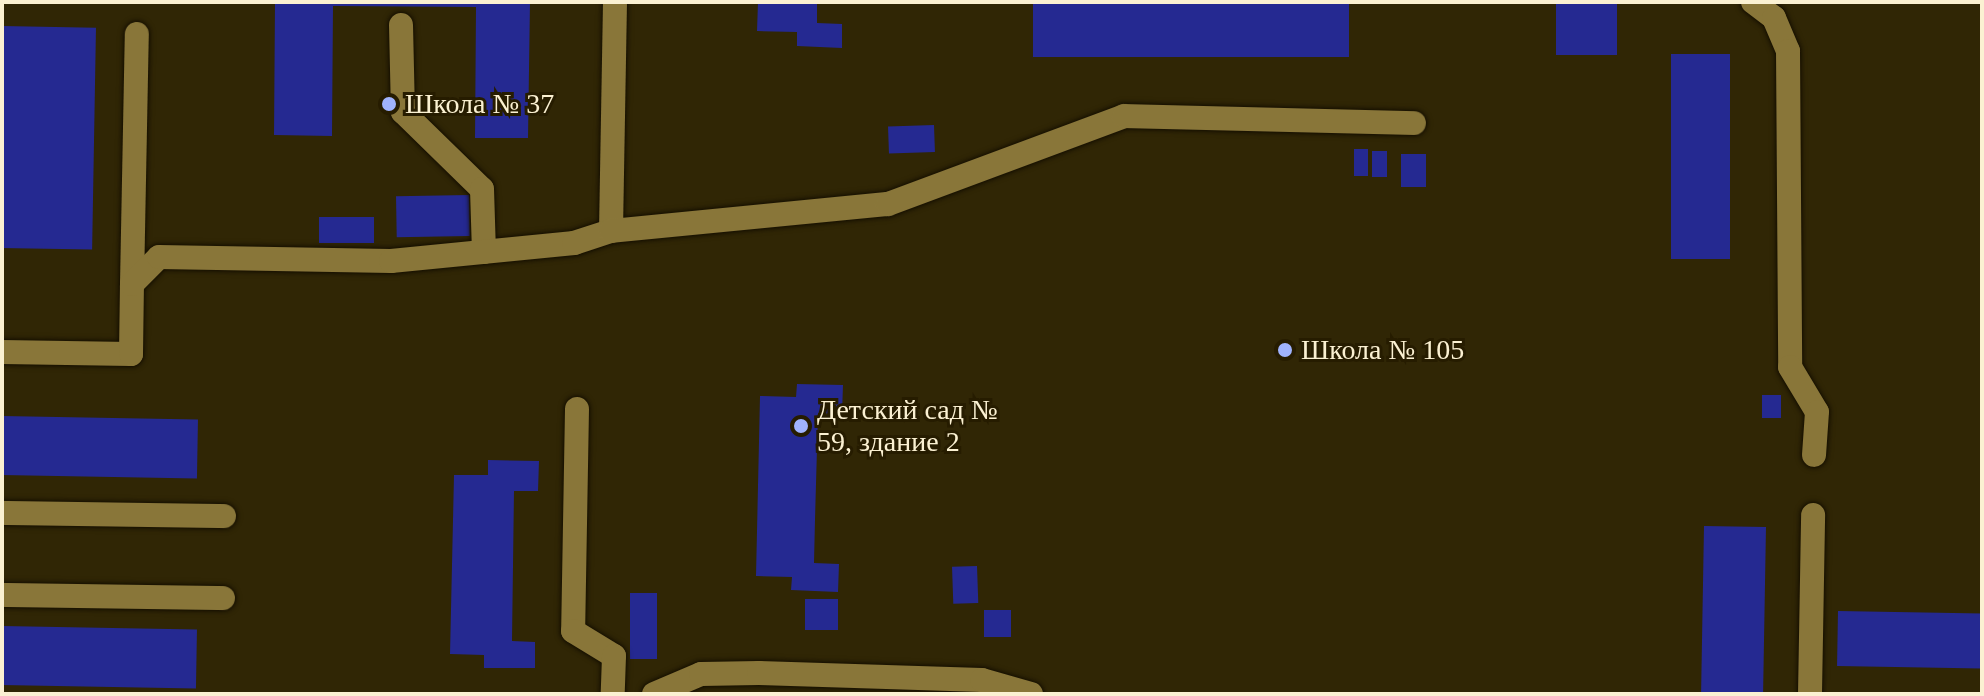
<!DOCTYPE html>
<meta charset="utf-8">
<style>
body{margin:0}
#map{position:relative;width:1984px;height:696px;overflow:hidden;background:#302605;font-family:"Times New Roman",serif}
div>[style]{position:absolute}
.building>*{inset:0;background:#252991;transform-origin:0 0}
.roads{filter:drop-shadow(0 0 2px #150f01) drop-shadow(0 0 2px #150f01)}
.minor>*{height:24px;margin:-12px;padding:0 12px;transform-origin:12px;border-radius:12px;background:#897639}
.dots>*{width:22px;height:22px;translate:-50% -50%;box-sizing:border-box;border:4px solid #261c00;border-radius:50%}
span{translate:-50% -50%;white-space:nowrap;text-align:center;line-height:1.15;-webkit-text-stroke:6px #261c00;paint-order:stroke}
.poi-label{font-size:28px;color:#fbf1d2}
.left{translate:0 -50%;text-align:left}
.frame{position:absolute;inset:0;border:4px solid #fbf1d2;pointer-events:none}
</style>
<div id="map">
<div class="building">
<i style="clip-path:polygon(275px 2px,530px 2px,528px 138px,475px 138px,476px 7px,333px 6px,332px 136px,274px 135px)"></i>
<i style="clip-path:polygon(758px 2px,817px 2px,817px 23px,842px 24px,842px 48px,797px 46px,797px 32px,757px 31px)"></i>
<i style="left:1033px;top:2px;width:316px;height:55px"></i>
<i style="left:1556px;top:2px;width:61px;height:53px"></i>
<i style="left:2px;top:26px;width:94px;height:222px;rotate:1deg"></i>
<i style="left:1671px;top:54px;width:59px;height:205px"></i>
<i style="left:934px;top:125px;width:27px;height:46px;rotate:88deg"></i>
<i style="left:1354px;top:149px;width:14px;height:27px"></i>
<i style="left:1372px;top:151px;width:15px;height:26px"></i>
<i style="left:1401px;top:154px;width:25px;height:33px"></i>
<i style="left:469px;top:195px;width:41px;height:73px;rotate:89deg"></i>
<i style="left:374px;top:217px;width:26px;height:55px;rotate:90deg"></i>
<i style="clip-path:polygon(797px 384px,843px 385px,842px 414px,818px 413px,815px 520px,814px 563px,839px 564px,838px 592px,791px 590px,792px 577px,756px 576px,760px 396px,796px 397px)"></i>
<i style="left:1762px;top:395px;width:19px;height:23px"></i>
<i style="left:2px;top:416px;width:196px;height:59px;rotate:1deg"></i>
<i style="clip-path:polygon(488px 460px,539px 461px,538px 491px,514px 491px,512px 641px,535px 642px,535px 668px,484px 668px,484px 655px,450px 654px,454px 475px,488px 475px)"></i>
<i style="left:1704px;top:526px;width:62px;height:168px;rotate:1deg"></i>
<i style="left:977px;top:566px;width:37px;height:25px;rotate:88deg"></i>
<i style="left:657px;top:593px;width:66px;height:27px;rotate:90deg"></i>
<i style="left:838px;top:599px;width:31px;height:33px;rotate:90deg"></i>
<i style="left:1011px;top:610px;width:27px;height:27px;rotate:90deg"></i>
<i style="left:1838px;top:611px;width:144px;height:55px;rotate:1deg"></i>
<i style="left:2px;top:626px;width:195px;height:59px;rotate:1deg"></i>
</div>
<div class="roads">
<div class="minor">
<i style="left:1753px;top:2px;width:26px;rotate:37deg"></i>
<i style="left:1774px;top:18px;width:36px;rotate:67deg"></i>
<i style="left:1788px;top:51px;width:316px;rotate:89.6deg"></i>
<i style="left:1790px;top:367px;width:52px;rotate:59deg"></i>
<i style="left:1817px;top:412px;width:43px;rotate:94deg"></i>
<i style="left:401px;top:25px;width:87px;rotate:88.7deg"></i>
<i style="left:403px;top:112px;width:110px;rotate:44.3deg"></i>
<i style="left:482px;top:189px;width:63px;rotate:88.2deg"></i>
<i style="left:611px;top:231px;width:229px;rotate:-89deg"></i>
<i style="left:132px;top:284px;width:250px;rotate:-88.9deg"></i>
<i style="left:2px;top:352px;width:129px;rotate:0.9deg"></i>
<i style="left:131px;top:354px;width:70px;rotate:-89.2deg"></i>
<i style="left:132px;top:284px;width:38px;rotate:-45deg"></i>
<i style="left:159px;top:257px;width:232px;rotate:1deg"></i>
<i style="left:391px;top:261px;width:184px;rotate:-5.6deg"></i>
<i style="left:574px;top:243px;width:39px;rotate:-18deg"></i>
<i style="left:611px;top:231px;width:278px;rotate:-5.6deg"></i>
<i style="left:888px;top:204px;width:252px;rotate:-20.4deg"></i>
<i style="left:1124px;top:116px;width:290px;rotate:1.4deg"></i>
<i style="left:577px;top:409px;width:222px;rotate:91deg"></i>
<i style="left:573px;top:631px;width:48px;rotate:31.4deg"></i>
<i style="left:614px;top:656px;width:38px;rotate:92deg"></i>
<i style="left:2px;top:513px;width:222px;rotate:0.8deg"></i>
<i style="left:2px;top:595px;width:221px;rotate:0.8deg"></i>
<i style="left:654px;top:694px;width:51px;rotate:-23.1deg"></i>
<i style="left:701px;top:674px;width:58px;rotate:-1deg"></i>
<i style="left:759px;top:673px;width:223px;rotate:1.8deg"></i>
<i style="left:982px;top:680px;width:51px;rotate:15.9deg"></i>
<i style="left:1810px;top:694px;width:179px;rotate:-89deg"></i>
</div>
</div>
<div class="dots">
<i style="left:389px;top:104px;background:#a0b3fd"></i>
<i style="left:1285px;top:350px;background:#a0b3fd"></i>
<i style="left:801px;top:426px;background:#a0b3fd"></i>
</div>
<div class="poi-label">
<span class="left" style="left:405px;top:104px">Школа № 37</span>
<span class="left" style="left:1301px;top:350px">Школа № 105</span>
<span class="left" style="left:817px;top:426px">Детский сад №<br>59, здание 2</span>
</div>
<div class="frame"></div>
</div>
